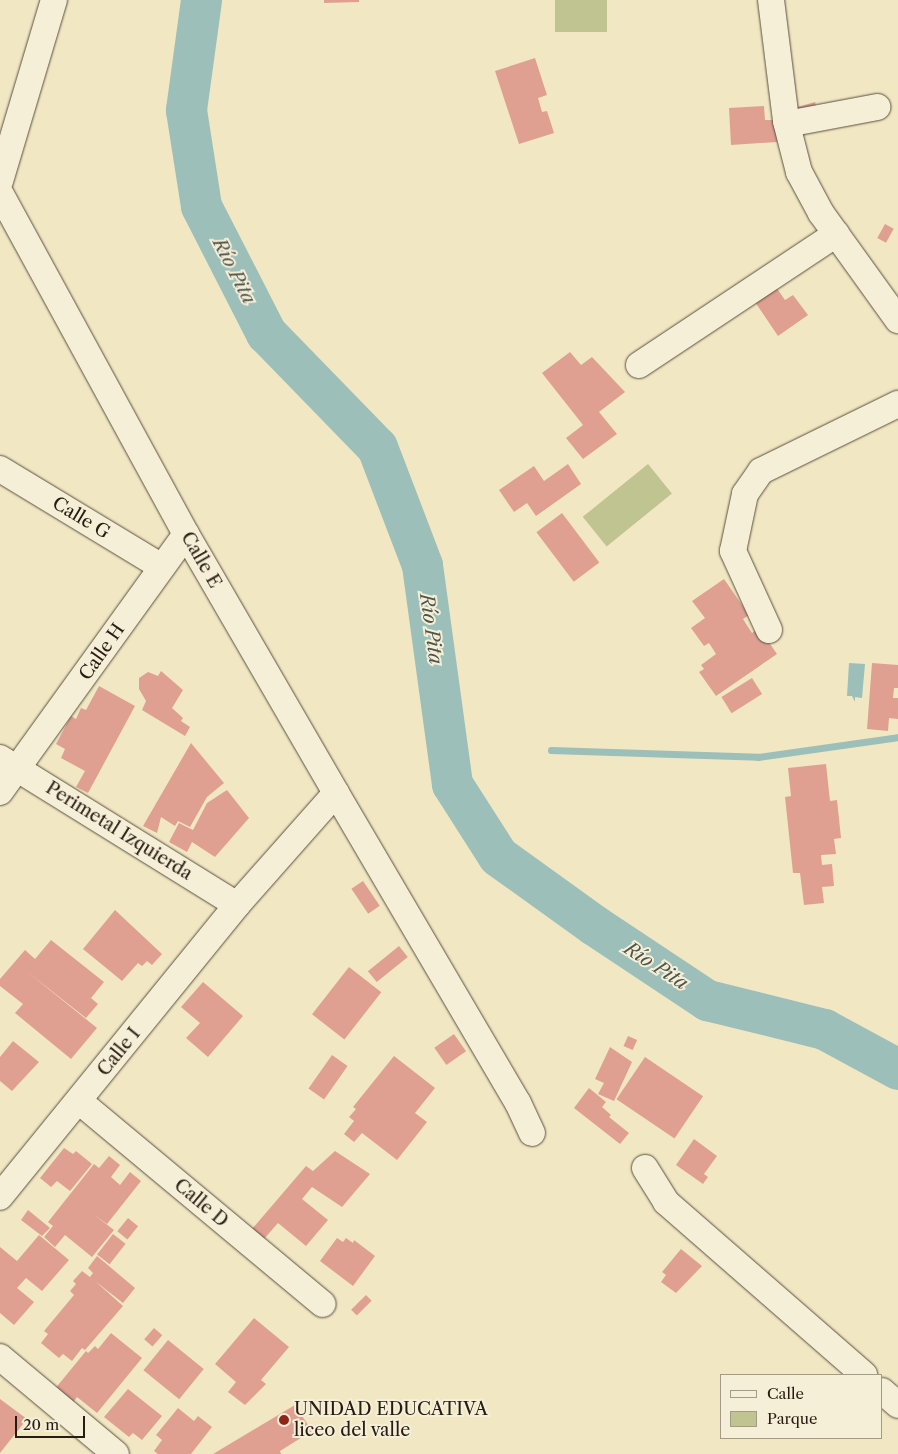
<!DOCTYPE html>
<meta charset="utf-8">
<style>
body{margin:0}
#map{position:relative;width:898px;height:1454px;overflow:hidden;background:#f1e7c3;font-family:"Libre Caslon Text",serif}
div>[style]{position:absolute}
.green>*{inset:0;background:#c0c490;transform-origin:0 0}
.water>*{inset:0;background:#9cbfb9}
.stream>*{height:7px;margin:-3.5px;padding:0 3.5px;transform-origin:3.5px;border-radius:3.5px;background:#9cbfb9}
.river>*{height:41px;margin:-20.5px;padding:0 20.5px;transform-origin:20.5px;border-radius:20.5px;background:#9cbfb9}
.building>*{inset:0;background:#dfa092;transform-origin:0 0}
.roads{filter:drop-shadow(0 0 1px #594f3e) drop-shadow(0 0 1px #594f3e)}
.minor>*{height:26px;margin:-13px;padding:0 13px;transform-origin:13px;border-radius:13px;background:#f6efd8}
.dots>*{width:14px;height:14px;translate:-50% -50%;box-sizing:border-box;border:2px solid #f6efd8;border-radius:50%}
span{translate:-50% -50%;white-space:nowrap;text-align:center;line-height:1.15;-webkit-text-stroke:4px #f6efd8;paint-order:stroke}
.street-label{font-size:18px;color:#261c12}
.poi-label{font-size:18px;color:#261c12}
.left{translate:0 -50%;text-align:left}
.water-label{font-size:19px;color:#4f554c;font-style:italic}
.legend{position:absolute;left:720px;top:1374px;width:162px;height:65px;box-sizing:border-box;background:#f6efd8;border:1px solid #a39b89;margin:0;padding:6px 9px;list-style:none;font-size:15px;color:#261c12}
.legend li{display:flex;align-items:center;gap:10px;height:25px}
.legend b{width:25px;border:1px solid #a39b89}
.scale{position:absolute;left:15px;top:1416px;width:70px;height:22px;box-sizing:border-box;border:2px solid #261c12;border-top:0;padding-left:6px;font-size:15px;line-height:18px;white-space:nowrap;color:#261c12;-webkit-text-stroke:4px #f6efd8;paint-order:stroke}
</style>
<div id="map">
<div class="green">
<i style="left:555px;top:0;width:52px;height:32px"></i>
<i style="left:648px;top:464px;width:38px;height:84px;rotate:51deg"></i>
</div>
<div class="water">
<i style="clip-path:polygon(849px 663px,865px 664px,862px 698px,855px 697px,855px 702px,852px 696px,847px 696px)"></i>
</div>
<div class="stream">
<i style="left:551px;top:750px;width:207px;rotate:1.9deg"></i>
<i style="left:758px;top:757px;width:141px;rotate:-8.1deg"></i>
</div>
<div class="river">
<i style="left:201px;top:0;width:111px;rotate:97.8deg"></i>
<i style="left:186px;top:110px;width:97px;rotate:81.1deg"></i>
<i style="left:201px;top:206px;width:143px;rotate:62.9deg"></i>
<i style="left:266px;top:333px;width:159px;rotate:45.8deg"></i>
<i style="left:377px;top:447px;width:126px;rotate:69.1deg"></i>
<i style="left:422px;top:565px;width:221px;rotate:82.2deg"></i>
<i style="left:452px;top:784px;width:85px;rotate:57.4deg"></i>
<i style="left:498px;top:856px;width:118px;rotate:35.7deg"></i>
<i style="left:594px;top:925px;width:136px;rotate:33.6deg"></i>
<i style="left:707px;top:1000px;width:121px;rotate:13.9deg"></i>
<i style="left:824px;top:1029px;width:84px;rotate:28.4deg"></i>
</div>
<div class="building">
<i style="clip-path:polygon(324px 0,359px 0,359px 2px,324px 3px)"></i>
<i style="clip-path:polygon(535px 58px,547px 95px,538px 98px,542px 112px,547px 111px,554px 133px,519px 144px,495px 71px)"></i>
<i style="left:815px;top:102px;width:15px;height:18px;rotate:74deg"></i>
<i style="clip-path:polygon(764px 106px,765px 120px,775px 120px,777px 142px,731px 145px,729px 108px)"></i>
<i style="left:885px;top:224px;width:10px;height:16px;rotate:29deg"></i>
<i style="clip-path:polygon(776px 287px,785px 300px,793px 295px,808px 315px,778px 336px,755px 302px)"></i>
<i style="clip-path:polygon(570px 352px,581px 365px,592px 357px,625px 392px,599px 412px,617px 434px,583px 459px,566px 438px,583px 425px,542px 373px)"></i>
<i style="clip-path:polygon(568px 464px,581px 484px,536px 516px,527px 503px,514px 512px,499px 490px,534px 466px,544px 481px)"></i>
<i style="left:562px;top:513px;width:62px;height:32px;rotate:53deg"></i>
<i style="clip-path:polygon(724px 579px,749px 615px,743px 619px,752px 633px,759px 628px,777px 654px,716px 696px,699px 672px,704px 669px,701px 665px,716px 654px,709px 643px,704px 646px,691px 628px,705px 618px,692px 601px)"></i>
<i style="clip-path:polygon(872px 663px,898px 665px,898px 688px,894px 688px,893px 698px,898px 698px,898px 719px,889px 718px,888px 731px,867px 729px)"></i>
<i style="clip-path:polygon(161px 671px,183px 690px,172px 708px,183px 718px,181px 721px,190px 727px,185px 736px,142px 710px,146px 701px,139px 689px,139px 678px,148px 672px,158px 676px)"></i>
<i style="left:752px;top:678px;width:19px;height:36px;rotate:58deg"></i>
<i style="clip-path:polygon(99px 686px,135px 706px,88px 793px,76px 787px,85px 771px,61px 758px,65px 749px,56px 744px,71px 716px,76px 719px,81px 708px,86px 710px)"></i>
<i style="clip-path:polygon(191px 743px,224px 783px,207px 797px,190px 827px,178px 821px,175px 826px,161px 817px,157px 833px,143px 826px)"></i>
<i style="clip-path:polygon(826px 764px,830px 801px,837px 800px,841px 838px,834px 839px,836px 854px,821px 855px,822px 865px,832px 864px,834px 886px,822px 887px,824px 903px,804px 905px,800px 873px,793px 873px,785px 797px,791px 796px,788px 768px)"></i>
<i style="clip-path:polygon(227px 790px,249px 818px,215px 857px,192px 842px,187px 852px,169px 842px,179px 823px,193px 830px,207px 803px)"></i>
<i style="left:363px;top:881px;width:30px;height:14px;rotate:56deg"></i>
<i style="clip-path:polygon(115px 910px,162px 954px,152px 965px,147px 961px,142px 966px,138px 963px,122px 981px,83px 949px)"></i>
<i style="clip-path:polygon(51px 940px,104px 982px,91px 998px,98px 1004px,86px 1018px,25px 970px,97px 1028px,71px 1059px,15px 1013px,23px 1004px,0 986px,0 979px,25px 950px,35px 959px)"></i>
<i style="left:399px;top:946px;width:14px;height:40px;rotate:51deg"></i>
<i style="left:349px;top:967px;width:41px;height:60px;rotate:38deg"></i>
<i style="clip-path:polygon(203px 982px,243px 1016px,208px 1057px,186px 1038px,200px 1023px,181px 1007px)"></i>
<i style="left:454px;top:1034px;width:21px;height:24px;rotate:55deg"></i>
<i style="left:628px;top:1036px;width:10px;height:11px;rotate:24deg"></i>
<i style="clip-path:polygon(13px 1041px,39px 1062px,12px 1091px,0 1081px,0 1057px)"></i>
<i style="clip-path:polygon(610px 1047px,632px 1062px,614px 1101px,598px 1094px,604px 1083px,595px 1079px)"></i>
<i style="left:332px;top:1055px;width:19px;height:41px;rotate:35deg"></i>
<i style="clip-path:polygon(394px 1056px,435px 1088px,415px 1113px,427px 1122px,397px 1160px,362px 1133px,354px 1142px,344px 1134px,354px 1121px,349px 1117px,356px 1109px,353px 1107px)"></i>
<i style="left:645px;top:1057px;width:70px;height:51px;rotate:34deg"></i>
<i style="clip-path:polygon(589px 1088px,606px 1102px,602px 1107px,611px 1115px,609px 1117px,629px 1133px,620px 1144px,574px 1108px)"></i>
<i style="clip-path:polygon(694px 1139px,717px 1156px,704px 1174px,708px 1177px,703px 1184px,676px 1165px)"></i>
<i style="clip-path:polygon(64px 1148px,73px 1154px,76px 1151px,92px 1164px,70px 1191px,57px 1181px,51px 1187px,40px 1178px)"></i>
<i style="clip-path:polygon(335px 1151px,370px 1174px,342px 1207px,312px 1187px,302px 1199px,328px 1220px,306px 1246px,278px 1223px,264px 1239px,252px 1229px,306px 1166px,313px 1171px)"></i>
<i style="clip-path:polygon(109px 1156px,120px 1165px,111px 1177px,120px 1185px,130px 1172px,141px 1181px,107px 1224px,93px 1214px,114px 1230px,92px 1257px,65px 1235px,55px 1247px,44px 1237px,53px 1226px,48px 1222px,94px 1164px,99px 1168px)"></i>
<i style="clip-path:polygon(28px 1210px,50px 1228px,42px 1236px,21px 1220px)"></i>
<i style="left:128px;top:1218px;width:13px;height:17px;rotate:39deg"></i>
<i style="left:113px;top:1234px;width:16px;height:26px;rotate:38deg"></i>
<i style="clip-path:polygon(39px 1235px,69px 1260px,42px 1291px,26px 1278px,17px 1288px,34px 1302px,14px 1325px,0 1313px,0 1247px,17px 1261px)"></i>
<i style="clip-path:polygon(337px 1238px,343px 1242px,346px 1238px,353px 1243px,354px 1240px,375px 1256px,353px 1286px,320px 1261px)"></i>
<i style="clip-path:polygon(681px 1249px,702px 1266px,676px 1293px,661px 1282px,666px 1275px,662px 1272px)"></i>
<i style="clip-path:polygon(97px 1256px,135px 1288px,123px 1303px,95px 1281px,123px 1306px,85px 1350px,82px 1348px,72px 1361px,63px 1354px,59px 1358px,41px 1343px,48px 1334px,44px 1331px,74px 1295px,70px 1291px,76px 1284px,73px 1281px,82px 1271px,90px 1277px,93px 1273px,88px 1268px)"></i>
<i style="left:366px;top:1295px;width:8px;height:21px;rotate:45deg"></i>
<i style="clip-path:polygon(254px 1318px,289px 1347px,261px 1380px,266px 1384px,245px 1405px,228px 1392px,236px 1382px,215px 1364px)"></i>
<i style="left:154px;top:1328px;width:11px;height:15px;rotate:41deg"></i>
<i style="clip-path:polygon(111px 1333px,142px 1358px,97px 1413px,77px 1397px,72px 1404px,54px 1390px,86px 1351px,88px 1353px,95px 1346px,98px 1349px)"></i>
<i style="left:168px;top:1340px;width:46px;height:39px;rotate:39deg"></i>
<i style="clip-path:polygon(128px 1389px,162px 1416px,142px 1440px,133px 1433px,129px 1437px,104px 1417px)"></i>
<i style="clip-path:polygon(0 1399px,27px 1419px,0 1453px)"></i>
<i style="clip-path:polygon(295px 1405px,312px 1431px,280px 1451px,281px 1454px,213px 1454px)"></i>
<i style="clip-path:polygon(178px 1408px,194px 1421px,198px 1416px,212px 1427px,191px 1454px,158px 1454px,154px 1451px,162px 1440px,156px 1435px)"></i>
</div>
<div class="roads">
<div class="minor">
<i style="left:771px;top:0;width:122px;rotate:82.9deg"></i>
<i style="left:786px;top:121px;width:53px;rotate:75.7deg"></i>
<i style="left:799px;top:172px;width:47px;rotate:61.8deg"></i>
<i style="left:821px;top:213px;width:132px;rotate:54.3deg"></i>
<i style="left:787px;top:124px;width:92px;rotate:-10.7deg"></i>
<i style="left:0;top:181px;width:189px;rotate:-73.4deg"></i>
<i style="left:0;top:193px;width:388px;rotate:61.4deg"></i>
<i style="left:186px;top:534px;width:299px;rotate:59.9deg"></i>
<i style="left:336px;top:793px;width:149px;rotate:131.5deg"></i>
<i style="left:237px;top:905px;width:376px;rotate:129.1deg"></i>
<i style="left:639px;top:365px;width:237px;rotate:-33.6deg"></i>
<i style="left:0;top:469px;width:189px;rotate:31.2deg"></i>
<i style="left:769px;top:630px;width:87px;rotate:-114.5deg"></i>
<i style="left:733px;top:551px;width:58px;rotate:-78.1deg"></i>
<i style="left:745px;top:494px;width:28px;rotate:-55deg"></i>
<i style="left:761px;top:471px;width:153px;rotate:-26.1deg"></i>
<i style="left:0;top:758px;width:279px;rotate:31.8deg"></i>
<i style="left:0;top:792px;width:318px;rotate:-54.2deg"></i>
<i style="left:336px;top:793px;width:359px;rotate:59.6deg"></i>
<i style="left:518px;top:1103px;width:33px;rotate:65deg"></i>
<i style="left:79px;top:1101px;width:317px;rotate:39.8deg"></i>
<i style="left:645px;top:1168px;width:40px;rotate:58deg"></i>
<i style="left:666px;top:1202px;width:263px;rotate:41.1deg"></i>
<i style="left:0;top:1357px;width:151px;rotate:39.9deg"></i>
<i style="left:882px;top:1391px;width:21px;rotate:41deg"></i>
</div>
</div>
<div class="dots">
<i style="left:284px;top:1420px;background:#8f2418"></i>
</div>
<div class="street-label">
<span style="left:81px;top:518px;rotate:31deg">Calle G</span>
<span style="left:201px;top:560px;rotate:60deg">Calle E</span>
<span style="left:102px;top:652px;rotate:-55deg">Calle H</span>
<span style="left:119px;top:831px;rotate:32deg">Perimetal Izquierda</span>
<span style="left:119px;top:1052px;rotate:-51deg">Calle I</span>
<span style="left:201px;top:1203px;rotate:40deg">Calle D</span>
</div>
<div class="poi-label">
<span class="left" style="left:294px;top:1420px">UNIDAD EDUCATIVA<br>liceo del valle</span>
</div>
<div class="water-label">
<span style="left:234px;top:271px;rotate:63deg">Río Pita</span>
<span style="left:431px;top:629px;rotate:82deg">Río Pita</span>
<span style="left:656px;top:966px;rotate:33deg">Río Pita</span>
</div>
<ul class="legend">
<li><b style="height:6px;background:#f6efd8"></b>Calle</li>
<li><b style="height:14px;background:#c0c490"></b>Parque</li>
</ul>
<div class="scale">20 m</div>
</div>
